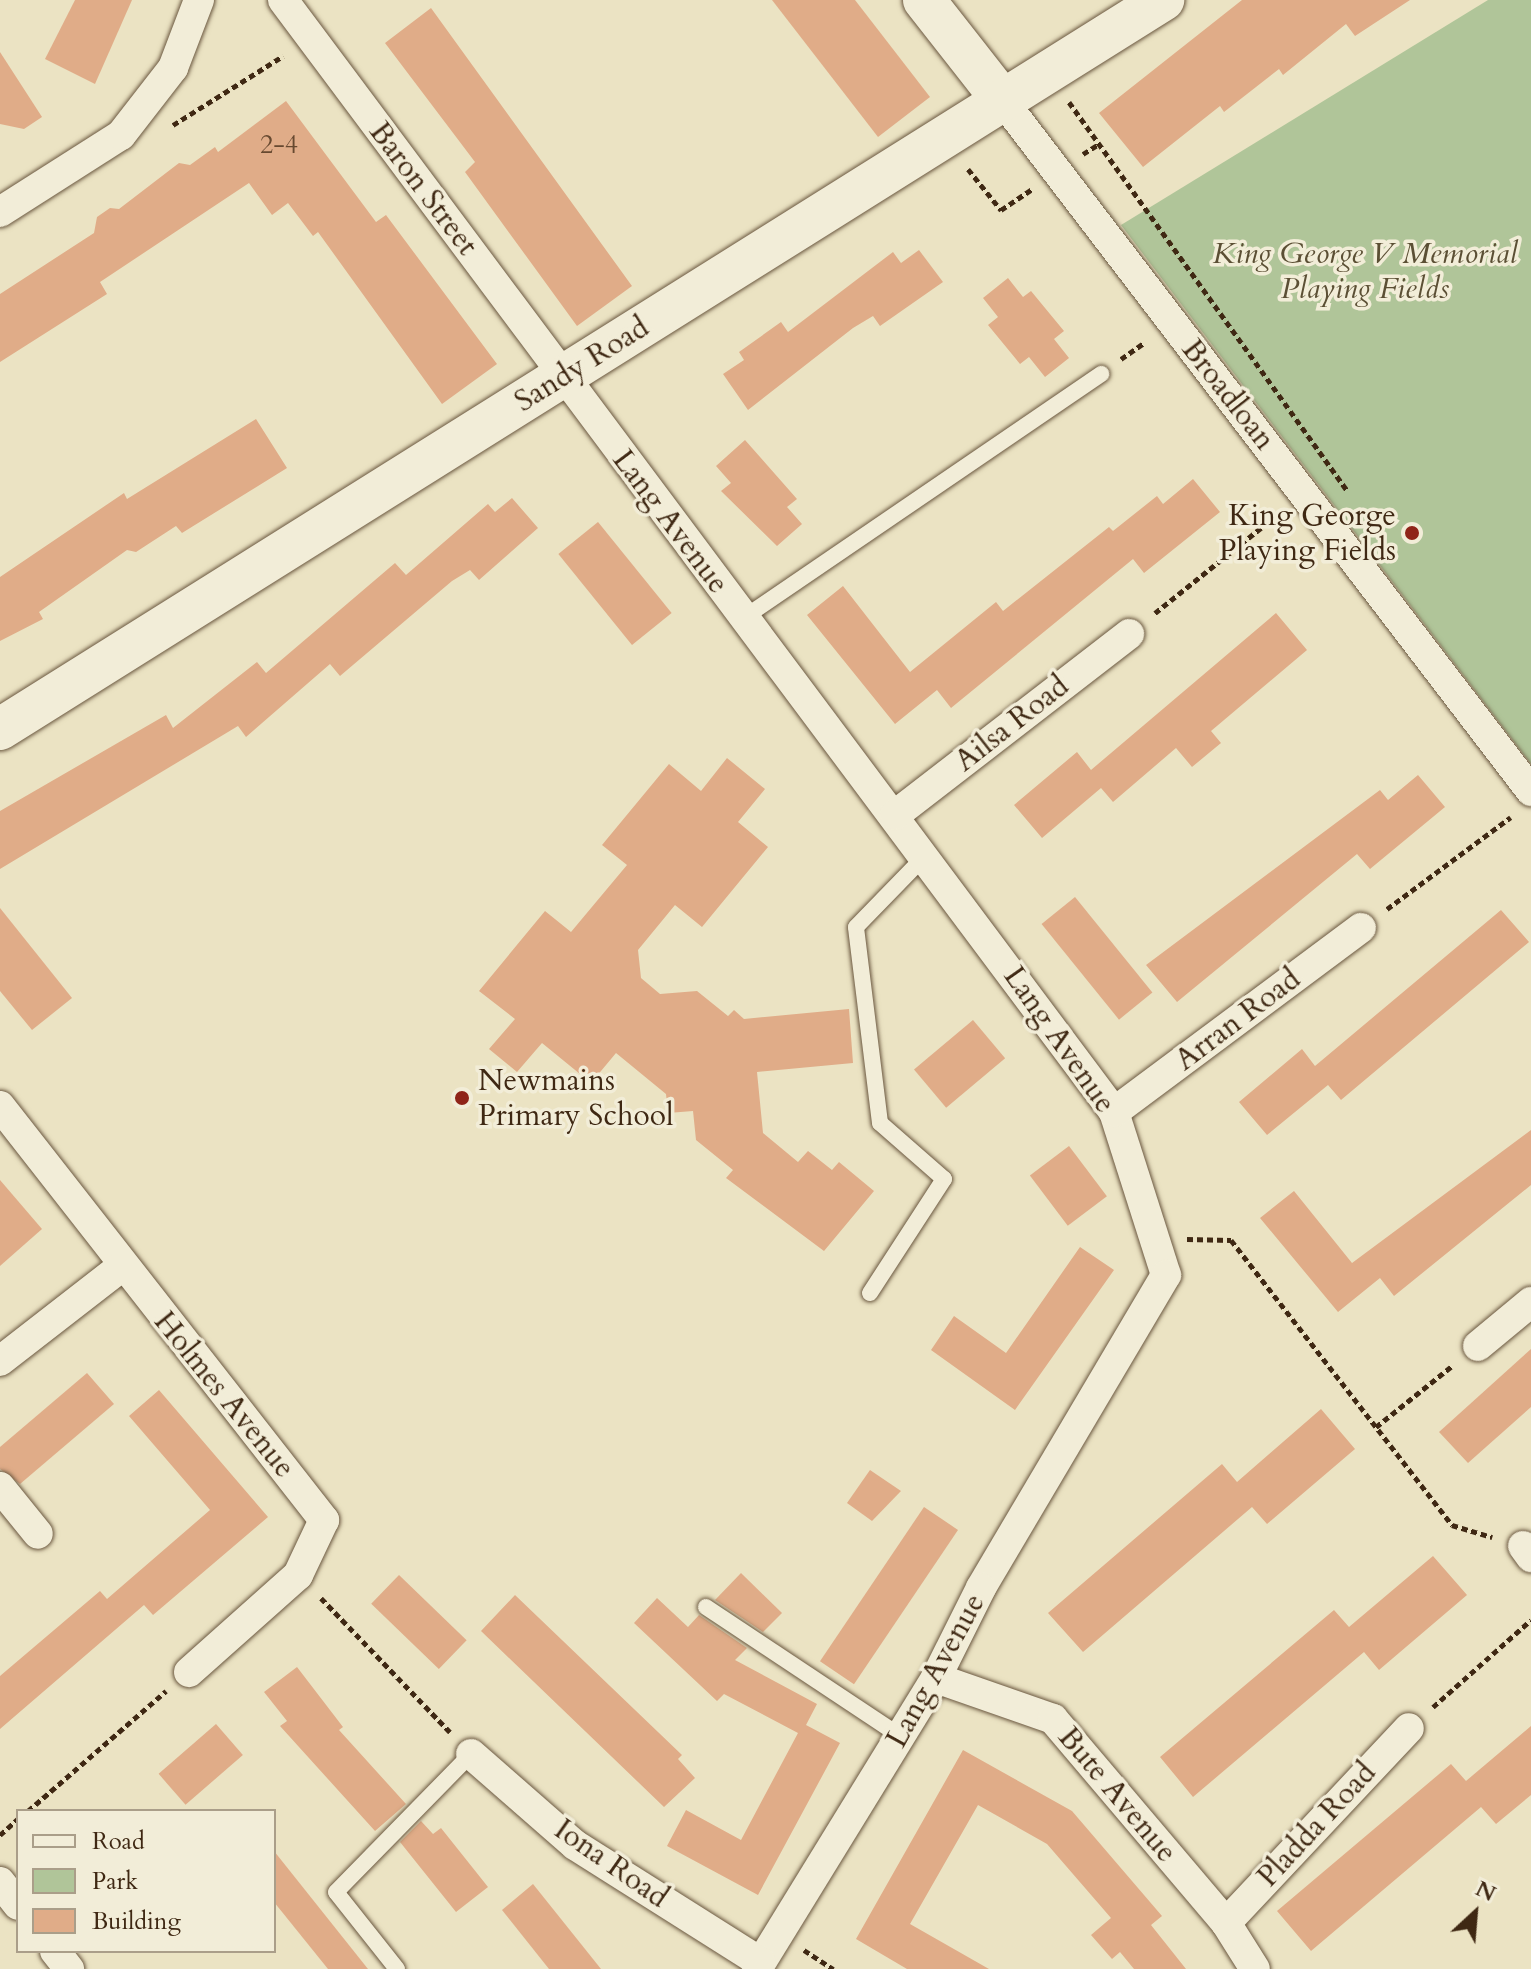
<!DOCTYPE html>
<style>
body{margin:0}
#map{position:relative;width:1531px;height:1969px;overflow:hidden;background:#ebe3c3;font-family:Cardo,serif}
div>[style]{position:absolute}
.green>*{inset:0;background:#b0c599}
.building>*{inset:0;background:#e0ac88;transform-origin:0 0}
.path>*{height:5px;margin-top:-2.5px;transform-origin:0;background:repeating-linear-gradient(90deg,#3f2813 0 6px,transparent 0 10px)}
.roads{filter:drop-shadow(0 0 2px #6a573f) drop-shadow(0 0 2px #6a573f)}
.lane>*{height:16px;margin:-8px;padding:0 8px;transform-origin:8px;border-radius:8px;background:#f2edd8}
.street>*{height:30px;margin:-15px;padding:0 15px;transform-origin:15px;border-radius:15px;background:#f2edd8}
.secondary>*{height:42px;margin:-21px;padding:0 21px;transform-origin:21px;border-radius:21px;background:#f2edd8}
.dots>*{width:22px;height:22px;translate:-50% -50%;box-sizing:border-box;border:4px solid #f2edd8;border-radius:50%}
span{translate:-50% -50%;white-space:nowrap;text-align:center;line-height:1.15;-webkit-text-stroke:7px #f2edd8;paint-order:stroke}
.number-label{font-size:26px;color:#674930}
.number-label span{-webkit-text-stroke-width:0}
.street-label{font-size:30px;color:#3f2813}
.park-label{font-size:30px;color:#5b4f34;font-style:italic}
.poi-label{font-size:30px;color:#3f2813}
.right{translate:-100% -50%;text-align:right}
.left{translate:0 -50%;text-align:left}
.legend{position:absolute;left:16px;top:1809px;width:260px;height:144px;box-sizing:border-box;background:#f2edd8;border:2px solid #aa9e89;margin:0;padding:10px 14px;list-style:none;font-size:24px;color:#3f2813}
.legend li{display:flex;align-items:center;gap:16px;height:40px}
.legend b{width:40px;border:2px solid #aa9e89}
.north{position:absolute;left:1435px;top:1873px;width:80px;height:80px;-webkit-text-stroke:6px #f2edd8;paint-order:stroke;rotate:26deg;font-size:22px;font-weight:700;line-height:32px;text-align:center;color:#3f2813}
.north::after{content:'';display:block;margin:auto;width:28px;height:36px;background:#3f2813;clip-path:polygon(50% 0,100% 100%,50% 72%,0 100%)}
</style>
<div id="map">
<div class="green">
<i style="clip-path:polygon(1488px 0,1531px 0,1531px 764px,1121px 225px)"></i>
</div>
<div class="building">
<i style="clip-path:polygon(75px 0,132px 0,95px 84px,45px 59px)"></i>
<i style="clip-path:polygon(772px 0,855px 0,930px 97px,878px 137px)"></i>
<i style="clip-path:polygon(1242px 0,1410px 0,1355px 36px,1346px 24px,1283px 75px,1279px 69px,1224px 112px,1220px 106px,1143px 167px,1099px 113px)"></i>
<i style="clip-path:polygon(431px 8px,632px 286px,577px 326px,465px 172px,475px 162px,385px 43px)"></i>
<i style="clip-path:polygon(0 52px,42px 117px,24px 129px,0 124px)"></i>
<i style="clip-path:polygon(286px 101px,376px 222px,386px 215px,497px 364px,442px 404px,318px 232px,313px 236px,288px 203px,272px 215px,249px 183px,100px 282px,107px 294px,0 362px,0 294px,94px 233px,97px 217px,110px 208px,119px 209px,179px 163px,190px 165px,215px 147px,218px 152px)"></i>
<i style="clip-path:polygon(919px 250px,943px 282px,880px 326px,873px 316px,853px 328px,748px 410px,723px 374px,744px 360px,739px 352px,781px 322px,788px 332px,893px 252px,901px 263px)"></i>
<i style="clip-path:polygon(1008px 278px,1023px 297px,1031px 291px,1064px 331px,1054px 339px,1069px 358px,1045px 377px,1029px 357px,1020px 364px,988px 325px,998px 317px,983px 298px)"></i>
<i style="clip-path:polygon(256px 419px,287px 468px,182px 533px,176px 526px,136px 552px,127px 550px,39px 612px,43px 619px,0 641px,0 577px,124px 493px,127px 499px)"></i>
<i style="clip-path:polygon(745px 440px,797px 499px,787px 507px,802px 524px,777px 546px,721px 491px,731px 483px,716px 466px)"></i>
<i style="clip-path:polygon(1193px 479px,1220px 512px,1144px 573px,1133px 559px,951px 708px,937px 690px,895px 724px,807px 615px,843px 586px,910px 672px,996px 602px,1003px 611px,1109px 527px,1113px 531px,1157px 496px,1163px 504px)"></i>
<i style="clip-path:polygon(512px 498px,538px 528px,479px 580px,470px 570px,452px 581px,340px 676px,330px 664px,246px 737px,238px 726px,0 869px,0 811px,166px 715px,173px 728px,257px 662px,266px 673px,395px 563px,406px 575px,488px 504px,495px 512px)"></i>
<i style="left:598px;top:522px;width:117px;height:51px;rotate:51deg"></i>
<i style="clip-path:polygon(1276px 613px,1307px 650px,1211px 731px,1221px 743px,1192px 767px,1176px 748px,1113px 802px,1101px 788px,1042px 838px,1014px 805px,1077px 752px,1091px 770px)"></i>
<i style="clip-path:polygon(727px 758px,765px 789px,738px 822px,768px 847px,702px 927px,675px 905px,638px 950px,641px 978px,660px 994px,697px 991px,728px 1016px,734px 1010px,744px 1019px,849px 1009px,853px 1063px,757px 1072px,763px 1133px,798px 1162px,808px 1151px,832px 1170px,839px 1162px,874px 1191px,824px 1251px,726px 1178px,733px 1170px,696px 1140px,693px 1111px,668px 1113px,666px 1094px,616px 1053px,591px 1083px,542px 1043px,517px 1072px,489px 1049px,515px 1019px,479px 991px,545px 911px,571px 932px,627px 865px,602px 845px,669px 764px,701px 791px)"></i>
<i style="clip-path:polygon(1418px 775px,1445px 807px,1370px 869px,1357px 854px,1177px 1002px,1146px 965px,1380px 790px,1388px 800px)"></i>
<i style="left:1075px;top:897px;width:123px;height:43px;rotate:51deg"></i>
<i style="clip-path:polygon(0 908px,72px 998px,32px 1030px,0 991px)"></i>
<i style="clip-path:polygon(1501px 910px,1529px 942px,1341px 1100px,1328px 1085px,1267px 1135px,1239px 1102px,1302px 1049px,1315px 1066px)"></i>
<i style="left:973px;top:1020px;width:50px;height:77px;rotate:50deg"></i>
<i style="clip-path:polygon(1531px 1130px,1531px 1185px,1394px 1296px,1380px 1278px,1338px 1312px,1260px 1218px,1294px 1191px,1352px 1263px)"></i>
<i style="left:1069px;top:1146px;width:63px;height:49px;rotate:53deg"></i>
<i style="clip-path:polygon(0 1180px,42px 1229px,0 1266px)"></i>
<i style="clip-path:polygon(1080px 1247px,1114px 1270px,1015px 1410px,931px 1350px,954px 1316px,1006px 1353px)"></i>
<i style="clip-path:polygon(1531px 1349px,1531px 1407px,1468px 1463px,1439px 1432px)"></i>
<i style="clip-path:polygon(87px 1373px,114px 1404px,20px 1484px,0 1469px,0 1447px)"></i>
<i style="clip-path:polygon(159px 1390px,268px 1517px,153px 1615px,144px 1605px,0 1729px,0 1676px,100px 1591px,107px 1599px,210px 1510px,129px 1416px)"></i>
<i style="clip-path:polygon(1321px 1409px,1355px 1449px,1267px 1524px,1252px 1507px,1083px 1652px,1048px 1613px,1222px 1464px,1237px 1482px)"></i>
<i style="clip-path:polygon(870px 1470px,901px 1491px,872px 1521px,847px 1503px)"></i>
<i style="left:924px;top:1507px;width:41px;height:186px;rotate:34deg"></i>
<i style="clip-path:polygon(1433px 1556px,1467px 1595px,1379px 1670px,1364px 1652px,1193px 1797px,1160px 1757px,1334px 1610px,1349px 1627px)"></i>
<i style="clip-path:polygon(741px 1573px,782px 1613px,763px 1632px,715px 1600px)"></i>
<i style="left:399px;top:1575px;width:94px;height:40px;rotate:44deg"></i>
<i style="clip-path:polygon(515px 1595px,682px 1755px,678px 1759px,695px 1778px,664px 1807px,481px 1631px)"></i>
<i style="clip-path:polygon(657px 1598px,688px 1627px,699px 1615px,747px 1648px,735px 1660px,817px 1704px,806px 1725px,840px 1743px,758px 1895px,667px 1846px,686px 1810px,741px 1840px,798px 1733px,724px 1694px,717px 1701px,634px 1623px)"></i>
<i style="clip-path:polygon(297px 1667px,343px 1727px,339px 1730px,406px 1804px,375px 1831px,280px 1726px,287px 1721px,264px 1692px)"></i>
<i style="left:216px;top:1724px;width:41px;height:76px;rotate:49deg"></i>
<i style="clip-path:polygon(1531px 1726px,1531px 1795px,1496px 1824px,1481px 1807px,1311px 1951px,1277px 1911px,1451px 1764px,1466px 1781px)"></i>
<i style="clip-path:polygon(963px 1750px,1072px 1811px,1162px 1916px,1151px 1925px,1186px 1969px,1134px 1969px,1120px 1952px,1112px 1959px,1091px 1935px,1111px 1918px,1047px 1844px,978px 1805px,910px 1924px,989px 1969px,907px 1969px,856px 1939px)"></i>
<i style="clip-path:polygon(421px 1821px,433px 1834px,441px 1828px,488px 1887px,456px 1912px,400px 1842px)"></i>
<i style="clip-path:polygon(274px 1851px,368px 1969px,328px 1969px,274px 1902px)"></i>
<i style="clip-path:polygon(533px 1884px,601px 1969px,549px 1969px,502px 1910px)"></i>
</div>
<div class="path">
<i style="left:1069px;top:102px;width:479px;rotate:54.4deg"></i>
<i style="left:173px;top:125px;width:130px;rotate:-32.1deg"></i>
<i style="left:1083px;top:154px;width:19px;rotate:-32deg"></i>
<i style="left:968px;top:169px;width:53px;rotate:51.2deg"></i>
<i style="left:1001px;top:210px;width:37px;rotate:-34deg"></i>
<i style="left:1121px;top:359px;width:29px;rotate:-35deg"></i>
<i style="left:1155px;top:613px;width:158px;rotate:-38.8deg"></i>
<i style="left:1387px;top:909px;width:154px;rotate:-36.6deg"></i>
<i style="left:1187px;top:1239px;width:44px;rotate:1.3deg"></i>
<i style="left:1231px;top:1240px;width:361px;rotate:52.2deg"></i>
<i style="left:1452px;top:1525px;width:42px;rotate:16.7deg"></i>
<i style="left:1376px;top:1427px;width:97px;rotate:-38.8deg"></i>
<i style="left:321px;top:1598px;width:186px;rotate:46.1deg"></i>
<i style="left:1433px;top:1707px;width:131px;rotate:-41.6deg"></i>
<i style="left:28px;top:1811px;width:183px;rotate:-41deg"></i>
<i style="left:0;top:1835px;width:24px;rotate:-42deg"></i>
<i style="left:804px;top:1950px;width:35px;rotate:33deg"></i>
</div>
<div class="roads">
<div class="lane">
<i style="left:742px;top:619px;width:435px;rotate:-34.3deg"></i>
<i style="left:870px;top:1293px;width:136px;rotate:-57deg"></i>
<i style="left:944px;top:1179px;width:85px;rotate:-138.8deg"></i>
<i style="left:880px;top:1123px;width:197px;rotate:-97deg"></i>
<i style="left:856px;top:927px;width:99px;rotate:-45.8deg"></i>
<i style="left:706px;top:1607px;width:233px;rotate:33.6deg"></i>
<i style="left:397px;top:1969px;width:98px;rotate:-128.4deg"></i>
<i style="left:336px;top:1892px;width:193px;rotate:-45.6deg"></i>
</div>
<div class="street">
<i style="left:283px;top:0;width:1388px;rotate:53.23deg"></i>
<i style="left:1114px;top:1112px;width:171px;rotate:72.3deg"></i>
<i style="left:1166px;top:1275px;width:364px;rotate:120.6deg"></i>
<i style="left:981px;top:1588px;width:101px;rotate:116.6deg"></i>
<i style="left:936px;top:1678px;width:342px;rotate:121.6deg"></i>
<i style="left:1000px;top:97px;width:874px;rotate:52.58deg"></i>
<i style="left:0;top:212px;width:143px;rotate:-32.5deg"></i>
<i style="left:121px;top:135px;width:85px;rotate:-52.2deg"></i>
<i style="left:173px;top:68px;width:73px;rotate:-69.1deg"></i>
<i style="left:895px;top:815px;width:296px;rotate:-37.7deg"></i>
<i style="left:0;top:1106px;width:526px;rotate:51.95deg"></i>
<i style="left:324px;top:1520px;width:61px;rotate:115.3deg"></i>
<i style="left:298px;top:1575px;width:146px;rotate:138.3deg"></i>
<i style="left:1114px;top:1112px;width:308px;rotate:-36.7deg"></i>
<i style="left:1478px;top:1346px;width:69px;rotate:-39.7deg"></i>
<i style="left:0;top:1361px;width:153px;rotate:-37.8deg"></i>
<i style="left:0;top:1487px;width:60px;rotate:51deg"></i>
<i style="left:1523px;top:1546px;width:14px;rotate:54deg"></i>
<i style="left:936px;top:1678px;width:124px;rotate:19.3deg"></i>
<i style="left:1053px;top:1719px;width:267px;rotate:49.7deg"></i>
<i style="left:1226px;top:1923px;width:54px;rotate:57.8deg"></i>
<i style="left:471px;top:1754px;width:138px;rotate:41.2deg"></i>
<i style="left:575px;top:1845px;width:219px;rotate:32.3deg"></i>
<i style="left:0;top:1882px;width:29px;rotate:52deg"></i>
<i style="left:1226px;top:1923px;width:267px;rotate:-46.8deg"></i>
<i style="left:55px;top:1951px;width:23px;rotate:52deg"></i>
</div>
<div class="secondary">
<i style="left:924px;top:0;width:123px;rotate:51.9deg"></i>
<i style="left:0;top:729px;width:1373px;rotate:-32.08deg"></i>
</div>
</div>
<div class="dots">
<i style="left:1412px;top:533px;background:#8f2418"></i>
<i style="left:462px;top:1098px;background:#8f2418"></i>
</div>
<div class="number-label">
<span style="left:279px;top:145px">2-4</span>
</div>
<div class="street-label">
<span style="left:423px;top:189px;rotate:53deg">Baron Street</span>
<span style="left:582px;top:365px;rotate:-32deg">Sandy Road</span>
<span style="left:1228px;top:395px;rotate:52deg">Broadloan</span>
<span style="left:670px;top:522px;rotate:53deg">Lang Avenue</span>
<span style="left:1012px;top:724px;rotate:-38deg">Ailsa Road</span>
<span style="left:1238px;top:1020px;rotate:-37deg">Arran Road</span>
<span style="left:1059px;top:1040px;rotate:55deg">Lang Avenue</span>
<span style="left:224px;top:1395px;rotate:51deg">Holmes Avenue</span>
<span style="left:936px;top:1671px;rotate:-61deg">Lang Avenue</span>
<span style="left:1117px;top:1795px;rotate:50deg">Bute Avenue</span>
<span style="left:1317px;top:1825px;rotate:-47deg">Pladda Road</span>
<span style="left:611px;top:1864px;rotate:35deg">Iona Road</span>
</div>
<div class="park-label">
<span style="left:1365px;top:271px">King George V Memorial<br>Playing Fields</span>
</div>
<div class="poi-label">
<span class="right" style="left:1396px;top:533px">King George<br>Playing Fields</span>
<span class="left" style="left:478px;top:1098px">Newmains<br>Primary School</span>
</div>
<ul class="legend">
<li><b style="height:10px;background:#f2edd8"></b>Road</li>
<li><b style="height:22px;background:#b0c599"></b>Park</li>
<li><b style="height:22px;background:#e0ac88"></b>Building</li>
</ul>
<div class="north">N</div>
</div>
